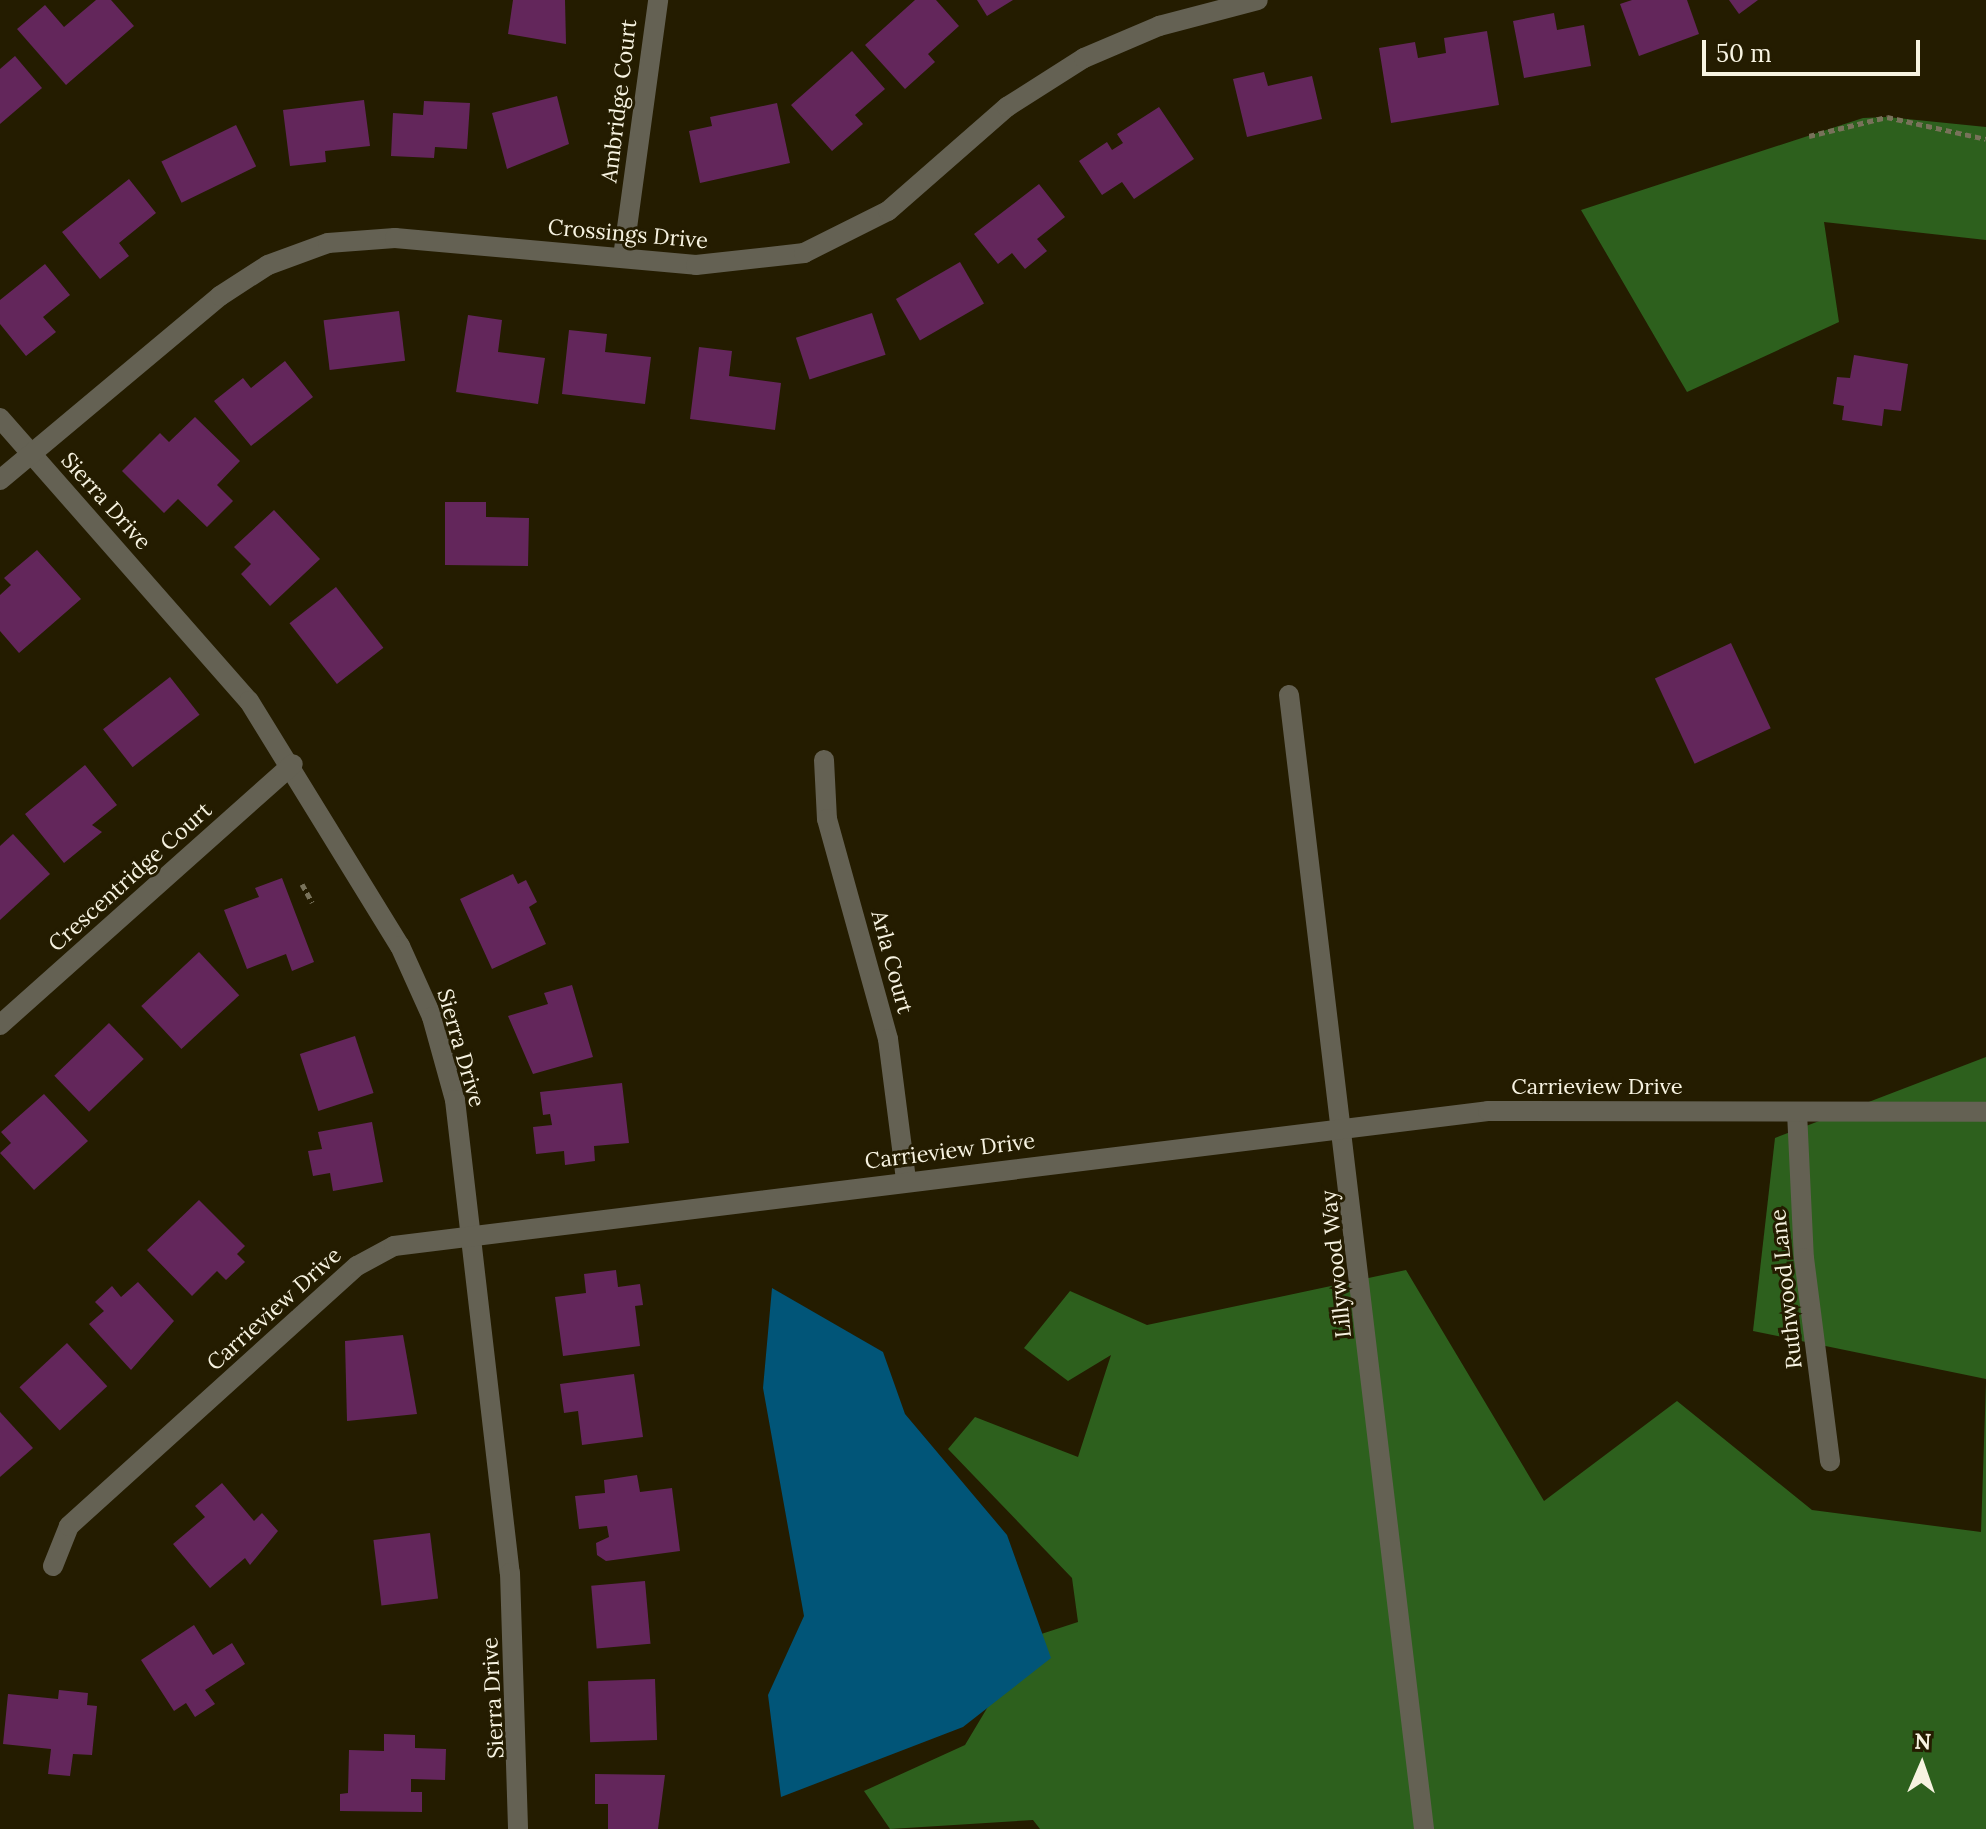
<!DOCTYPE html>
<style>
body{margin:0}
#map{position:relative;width:1986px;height:1829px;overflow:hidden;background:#241c00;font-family:Lora,serif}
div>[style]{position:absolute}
.forest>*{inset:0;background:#2d601d}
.water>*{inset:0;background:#015578}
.building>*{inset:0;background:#63265b;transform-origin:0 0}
.path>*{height:5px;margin-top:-2.5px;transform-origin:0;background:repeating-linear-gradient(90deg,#78725a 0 6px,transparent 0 10px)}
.minor>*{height:20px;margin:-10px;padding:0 10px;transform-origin:10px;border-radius:10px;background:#646153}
span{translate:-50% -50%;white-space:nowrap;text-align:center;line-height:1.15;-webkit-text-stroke:6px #241c00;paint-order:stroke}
.street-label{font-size:22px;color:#f7f3e1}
.north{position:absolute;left:1882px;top:1725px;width:80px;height:80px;-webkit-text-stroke:6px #241c00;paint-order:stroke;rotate:2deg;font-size:22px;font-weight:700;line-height:32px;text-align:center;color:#f7f3e1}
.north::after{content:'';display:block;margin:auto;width:28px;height:36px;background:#f7f3e1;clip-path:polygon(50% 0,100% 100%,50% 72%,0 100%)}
.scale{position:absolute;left:1702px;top:40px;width:218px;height:36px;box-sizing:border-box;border:4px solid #f7f3e1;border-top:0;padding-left:10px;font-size:24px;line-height:28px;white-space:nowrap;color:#f7f3e1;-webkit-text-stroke:6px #241c00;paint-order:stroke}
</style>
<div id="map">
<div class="forest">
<i style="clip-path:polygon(1887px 117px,1986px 127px,1986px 240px,1824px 222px,1839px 322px,1687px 392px,1581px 210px,1863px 118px)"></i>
<i style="clip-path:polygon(1986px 1057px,1986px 1379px,1753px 1331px,1775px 1138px)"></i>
<i style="clip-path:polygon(1406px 1270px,1544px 1501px,1677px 1401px,1812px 1510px,1981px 1532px,1986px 1383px,1986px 1829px,1040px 1829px,1033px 1820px,890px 1829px,864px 1791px,965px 1745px,1029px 1638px,1078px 1622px,1072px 1578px,948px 1449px,975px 1417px,1078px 1457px,1111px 1355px,1068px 1381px,1024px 1348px,1070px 1291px,1147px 1325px)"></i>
</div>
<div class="water">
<i style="clip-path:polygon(772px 1288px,883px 1352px,905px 1414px,1007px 1535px,1051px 1658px,963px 1727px,781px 1797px,768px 1695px,804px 1616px,763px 1388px)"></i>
</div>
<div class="building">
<i style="clip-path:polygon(96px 0,111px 0,134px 26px,66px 85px,17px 29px,45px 5px,64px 27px)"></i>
<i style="clip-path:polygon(513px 0,565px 0,566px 44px,508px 34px)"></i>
<i style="clip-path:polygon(915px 0,936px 0,959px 26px,928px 54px,935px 62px,905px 89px,865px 45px)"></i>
<i style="clip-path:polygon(977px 0,1013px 0,987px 16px)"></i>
<i style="clip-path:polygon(1632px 0,1687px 0,1699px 34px,1639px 56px,1620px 4px)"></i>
<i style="clip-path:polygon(1729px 0,1758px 0,1739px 14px)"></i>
<i style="clip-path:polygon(1554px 13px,1557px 30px,1584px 25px,1591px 66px,1524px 78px,1513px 21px)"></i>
<i style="clip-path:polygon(1487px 31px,1499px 105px,1391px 123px,1379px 48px,1415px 42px,1418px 58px,1446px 53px,1444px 38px)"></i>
<i style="clip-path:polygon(852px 51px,885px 89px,855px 115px,863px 124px,832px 151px,791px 105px)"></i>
<i style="clip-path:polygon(15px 56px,42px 88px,0 124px,0 69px)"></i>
<i style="clip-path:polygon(1264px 72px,1268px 86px,1312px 76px,1322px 119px,1247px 137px,1233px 79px)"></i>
<i style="clip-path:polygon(557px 96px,569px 144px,507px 169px,492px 113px)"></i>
<i style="clip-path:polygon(364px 100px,370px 146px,325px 151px,326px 162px,290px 166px,283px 110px)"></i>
<i style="clip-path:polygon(424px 101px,470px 103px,467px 149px,435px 147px,434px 158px,391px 156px,393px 113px,423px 115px)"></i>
<i style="clip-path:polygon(777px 103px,790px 163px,700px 183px,689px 131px,712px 126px,710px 117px)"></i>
<i style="clip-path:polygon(1159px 107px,1194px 159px,1134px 199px,1122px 182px,1102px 195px,1079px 161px,1107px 142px,1112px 150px,1123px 143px,1117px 134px)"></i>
<i style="left:236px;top:125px;width:46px;height:83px;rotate:64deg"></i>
<i style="clip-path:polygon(129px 179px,156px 213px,119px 243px,129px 256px,100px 279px,62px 232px)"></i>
<i style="clip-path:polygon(1039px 184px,1065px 217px,1037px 239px,1047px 251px,1025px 269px,1012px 253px,998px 264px,974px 234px)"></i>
<i style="left:960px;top:262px;width:48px;height:74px;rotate:60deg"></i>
<i style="clip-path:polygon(45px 264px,70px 295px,43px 317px,56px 332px,26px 356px,0 324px,0 300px)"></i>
<i style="left:399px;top:311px;width:50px;height:76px;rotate:83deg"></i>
<i style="left:872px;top:313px;width:44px;height:80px;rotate:72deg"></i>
<i style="clip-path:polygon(468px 315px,502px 320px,498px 352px,545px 358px,538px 404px,456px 392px)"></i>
<i style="clip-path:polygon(569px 330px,607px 334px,605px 352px,651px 357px,645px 404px,562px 394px)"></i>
<i style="clip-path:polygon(699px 347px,732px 351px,729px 376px,781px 383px,775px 430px,690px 419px)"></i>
<i style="clip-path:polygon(1854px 355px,1908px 364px,1901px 411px,1884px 409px,1882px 426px,1842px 420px,1844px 406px,1833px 404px,1837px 377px,1850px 378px)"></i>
<i style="clip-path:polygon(285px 361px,313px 397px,251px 446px,214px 401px,243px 378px,251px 388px)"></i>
<i style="clip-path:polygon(195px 417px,240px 461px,217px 485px,233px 501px,207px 527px,178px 499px,164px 513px,122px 471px,160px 433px,169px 442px)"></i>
<i style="clip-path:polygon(445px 502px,486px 502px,486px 517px,529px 518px,528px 566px,445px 565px)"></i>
<i style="clip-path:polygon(274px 510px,320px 559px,270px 606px,241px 574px,251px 564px,234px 547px)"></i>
<i style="clip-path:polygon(37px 550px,81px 599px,19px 653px,0 631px,0 595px,11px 585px,4px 578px)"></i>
<i style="left:336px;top:587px;width:77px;height:59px;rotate:52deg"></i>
<i style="left:1731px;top:643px;width:94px;height:84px;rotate:65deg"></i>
<i style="left:170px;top:677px;width:48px;height:85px;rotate:52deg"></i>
<i style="clip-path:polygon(85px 765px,117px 805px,92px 825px,102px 832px,64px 863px,25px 814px)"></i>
<i style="clip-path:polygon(13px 834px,50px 874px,0 920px,0 846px)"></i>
<i style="clip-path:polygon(513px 874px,518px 884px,526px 880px,537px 902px,529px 907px,546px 944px,492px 969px,460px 899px)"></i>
<i style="clip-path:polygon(282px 878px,314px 962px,292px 971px,286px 954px,247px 969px,224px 910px,259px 897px,255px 888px)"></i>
<i style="left:199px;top:952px;width:59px;height:79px;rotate:47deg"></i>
<i style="clip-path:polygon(572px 985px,593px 1057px,533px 1074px,508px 1016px,548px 1004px,544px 993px)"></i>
<i style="left:109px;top:1023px;width:50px;height:76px;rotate:46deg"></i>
<i style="left:355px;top:1036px;width:60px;height:58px;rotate:72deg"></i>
<i style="clip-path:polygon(622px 1083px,629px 1143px,594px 1146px,595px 1161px,565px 1165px,564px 1151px,536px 1154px,533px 1127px,552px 1125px,550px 1114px,543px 1115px,540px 1092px)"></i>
<i style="clip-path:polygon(44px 1094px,88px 1141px,34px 1190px,0 1153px,11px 1143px,1px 1132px)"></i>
<i style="clip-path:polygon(372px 1122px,383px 1182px,333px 1191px,330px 1173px,313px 1176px,308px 1151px,322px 1149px,318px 1132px)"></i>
<i style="clip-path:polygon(199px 1200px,245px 1246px,237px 1254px,245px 1262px,226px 1280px,217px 1271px,192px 1296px,147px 1250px)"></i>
<i style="clip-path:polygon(616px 1270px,618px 1287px,640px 1284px,643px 1305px,635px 1306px,640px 1346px,563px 1356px,555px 1297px,586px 1293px,584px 1274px)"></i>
<i style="clip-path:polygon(138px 1282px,174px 1321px,131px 1370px,89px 1324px,104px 1311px,95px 1302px,112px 1286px,121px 1297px)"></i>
<i style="clip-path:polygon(403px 1335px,417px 1414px,347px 1421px,345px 1341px)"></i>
<i style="left:67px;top:1343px;width:59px;height:65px;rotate:47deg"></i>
<i style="clip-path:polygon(634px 1374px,643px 1437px,582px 1445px,578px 1411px,564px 1413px,560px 1384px)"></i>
<i style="clip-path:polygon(0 1412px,33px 1448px,0 1477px)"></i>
<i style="clip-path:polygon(637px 1475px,640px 1492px,672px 1488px,680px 1551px,606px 1561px,597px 1555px,596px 1543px,609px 1537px,607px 1526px,579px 1529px,575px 1496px,605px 1493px,604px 1480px)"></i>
<i style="clip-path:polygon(222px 1483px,254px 1521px,262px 1513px,278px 1531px,250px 1565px,245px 1558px,210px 1588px,173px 1544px,205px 1517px,195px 1506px)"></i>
<i style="left:430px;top:1533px;width:66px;height:57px;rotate:83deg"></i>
<i style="left:645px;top:1581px;width:63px;height:54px;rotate:85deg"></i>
<i style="clip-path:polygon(194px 1625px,213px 1655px,232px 1643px,245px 1664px,205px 1690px,215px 1704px,195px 1717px,186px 1703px,174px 1711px,141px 1660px)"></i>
<i style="left:655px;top:1679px;width:61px;height:67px;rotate:88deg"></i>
<i style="clip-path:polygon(59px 1690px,88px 1693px,87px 1705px,97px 1706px,92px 1755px,73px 1754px,70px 1776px,48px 1774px,51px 1749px,3px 1744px,8px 1694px,58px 1699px)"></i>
<i style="clip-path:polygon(384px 1734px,415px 1735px,415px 1748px,446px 1749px,445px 1780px,411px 1779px,411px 1792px,422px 1792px,422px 1812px,340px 1811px,340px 1794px,348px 1793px,349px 1750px,384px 1751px)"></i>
<i style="clip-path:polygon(595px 1774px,665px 1775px,658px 1829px,608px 1829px,608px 1804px,595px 1804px)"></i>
</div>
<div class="path">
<i style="left:1809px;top:136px;width:80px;rotate:-13.7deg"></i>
<i style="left:1887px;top:117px;width:101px;rotate:12.5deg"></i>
<i style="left:302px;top:884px;width:21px;rotate:61deg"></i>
</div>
<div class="minor">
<i style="left:623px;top:257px;width:259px;rotate:-82.2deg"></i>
<i style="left:0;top:418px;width:377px;rotate:48.7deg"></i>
<i style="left:249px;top:701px;width:288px;rotate:58.4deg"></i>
<i style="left:400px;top:946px;width:78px;rotate:65.7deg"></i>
<i style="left:432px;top:1017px;width:86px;rotate:74.5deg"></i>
<i style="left:455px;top:1100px;width:476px;rotate:83.4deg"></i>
<i style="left:510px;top:1573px;width:256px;rotate:88.2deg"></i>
<i style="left:0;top:480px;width:287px;rotate:-39.9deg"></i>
<i style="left:220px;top:296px;width:57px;rotate:-32.9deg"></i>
<i style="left:268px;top:265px;width:64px;rotate:-20.1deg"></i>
<i style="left:328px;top:243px;width:67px;rotate:-4.3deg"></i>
<i style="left:395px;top:238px;width:302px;rotate:5.1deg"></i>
<i style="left:696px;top:265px;width:109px;rotate:-6.3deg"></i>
<i style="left:804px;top:253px;width:94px;rotate:-26.6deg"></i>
<i style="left:888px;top:211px;width:158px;rotate:-41.2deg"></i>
<i style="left:1007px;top:107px;width:91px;rotate:-32.5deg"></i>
<i style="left:1084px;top:58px;width:82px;rotate:-23.1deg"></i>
<i style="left:1159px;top:26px;width:102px;rotate:-14.7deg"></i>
<i style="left:1289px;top:695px;width:1142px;rotate:83.21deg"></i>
<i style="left:824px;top:760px;width:59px;rotate:87.1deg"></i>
<i style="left:827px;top:819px;width:228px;rotate:74.5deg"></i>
<i style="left:888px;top:1039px;width:142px;rotate:82.7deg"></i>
<i style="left:0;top:1025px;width:392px;rotate:-41.7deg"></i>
<i style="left:1797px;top:1112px;width:146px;rotate:87.3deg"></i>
<i style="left:1804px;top:1258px;width:205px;rotate:82.7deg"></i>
<i style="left:53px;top:1566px;width:43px;rotate:-68.2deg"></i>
<i style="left:69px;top:1526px;width:388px;rotate:-42.1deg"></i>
<i style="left:357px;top:1266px;width:42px;rotate:-28.4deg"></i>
<i style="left:394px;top:1246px;width:1102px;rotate:-7.03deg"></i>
<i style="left:1488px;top:1111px;width:498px;rotate:0.1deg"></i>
</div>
<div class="street-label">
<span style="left:619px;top:101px;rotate:-83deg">Ambridge Court</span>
<span style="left:628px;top:234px;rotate:5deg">Crossings Drive</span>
<span style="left:106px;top:501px;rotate:48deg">Sierra Drive</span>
<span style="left:130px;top:877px;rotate:-42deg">Crescentridge Court</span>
<span style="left:892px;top:962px;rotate:75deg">Arla Court</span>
<span style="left:461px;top:1048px;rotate:74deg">Sierra Drive</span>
<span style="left:1597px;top:1087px">Carrieview Drive</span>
<span style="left:950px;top:1151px;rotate:-7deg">Carrieview Drive</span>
<span style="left:1336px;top:1264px;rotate:-96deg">Lillywood Way</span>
<span style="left:1786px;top:1289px;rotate:-96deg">Ruthwood Lane</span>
<span style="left:274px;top:1309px;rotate:-42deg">Carrieview Drive</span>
<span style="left:493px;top:1698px;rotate:-93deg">Sierra Drive</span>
</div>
<div class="north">N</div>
<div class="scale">50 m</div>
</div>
